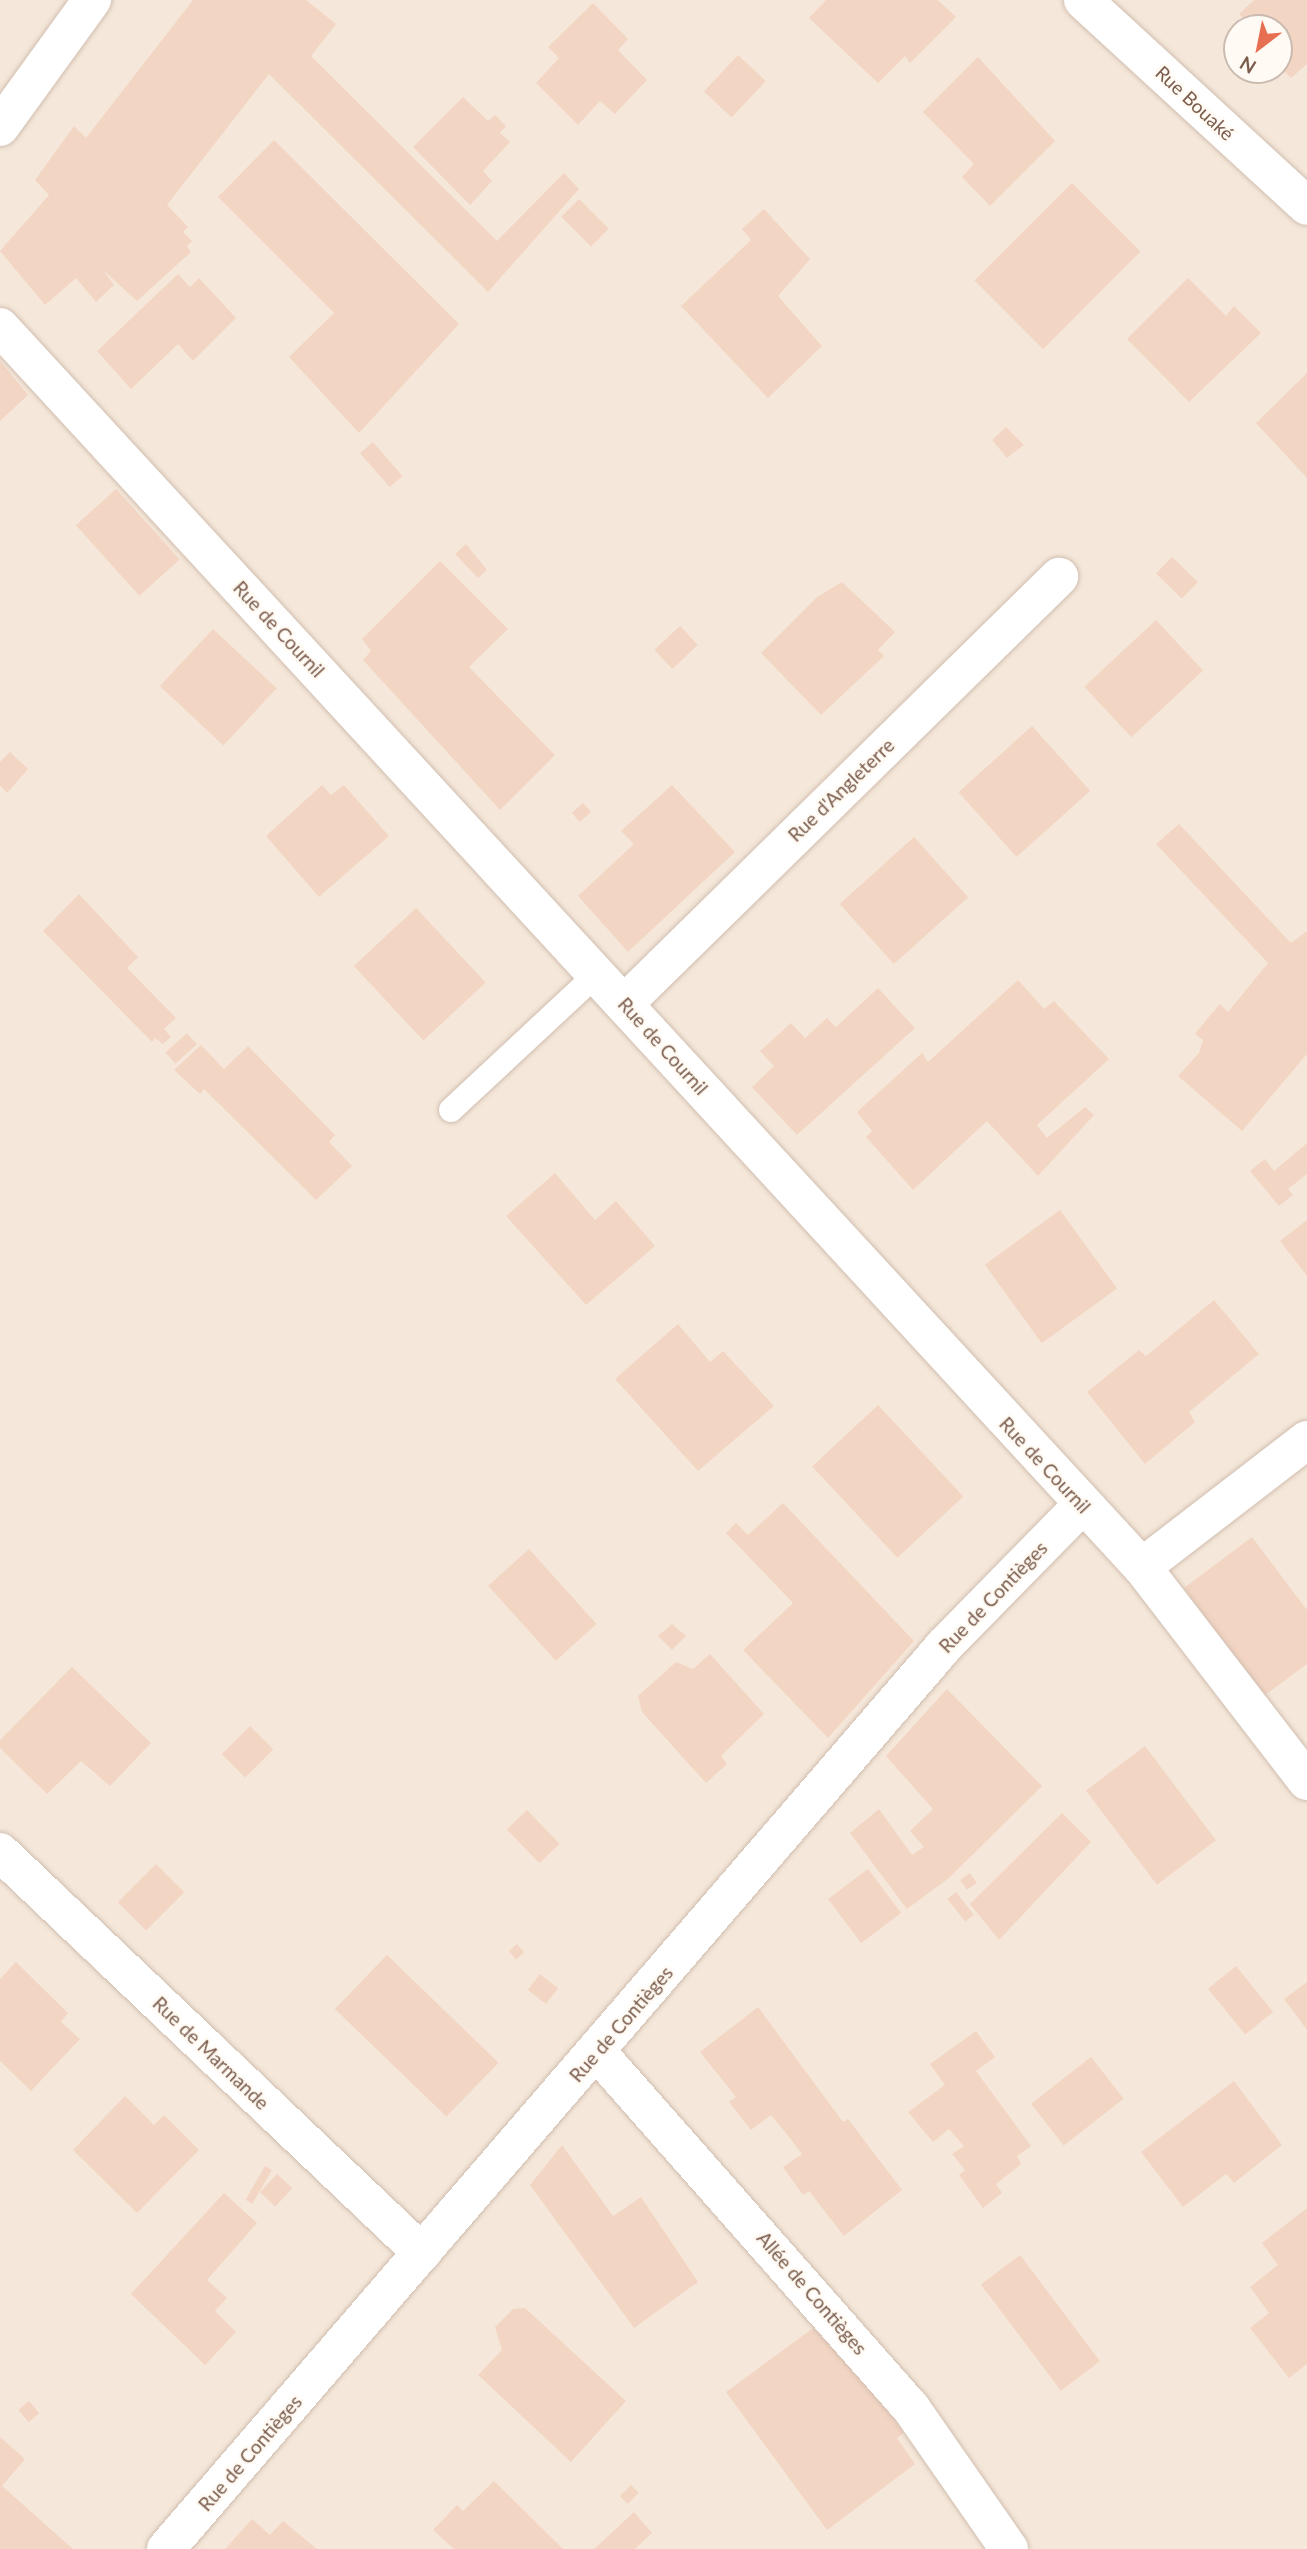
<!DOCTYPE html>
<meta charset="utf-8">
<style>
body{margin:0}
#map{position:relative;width:1307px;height:2549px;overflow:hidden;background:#fdf6ec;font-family:Lato,sans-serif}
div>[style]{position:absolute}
.residential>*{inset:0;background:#f5e8da}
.building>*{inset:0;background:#f3d5c3;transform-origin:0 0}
.roads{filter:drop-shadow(0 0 2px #d1beb0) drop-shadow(0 0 2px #d1beb0)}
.lane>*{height:24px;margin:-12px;padding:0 12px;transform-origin:12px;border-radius:12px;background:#fff}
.street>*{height:38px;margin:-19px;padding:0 19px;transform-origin:19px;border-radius:19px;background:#fff}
.secondary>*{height:38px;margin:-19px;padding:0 19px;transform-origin:19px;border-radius:19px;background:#fff}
span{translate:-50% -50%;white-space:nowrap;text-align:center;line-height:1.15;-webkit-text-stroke:5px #fffaf3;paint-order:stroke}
.street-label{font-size:19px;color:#7a5c4d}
.north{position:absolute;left:1223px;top:14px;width:70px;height:70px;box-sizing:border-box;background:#fffaf3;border:2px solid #cabbb1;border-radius:50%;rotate:212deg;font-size:19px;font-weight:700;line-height:28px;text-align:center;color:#7a5c4d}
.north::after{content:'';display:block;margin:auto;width:24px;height:32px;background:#e76f51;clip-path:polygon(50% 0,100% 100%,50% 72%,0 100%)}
</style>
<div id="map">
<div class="residential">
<i style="clip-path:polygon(evenodd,0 0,1307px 0,1307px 2549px,0 2549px,0 0,1237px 28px,1279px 28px,1279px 70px,1237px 70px,1237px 28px)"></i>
</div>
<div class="building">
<i style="clip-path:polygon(193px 0,306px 0,336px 24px,311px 56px,497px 241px,564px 173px,579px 189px,488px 292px,269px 74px,167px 205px,188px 227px,183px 232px,192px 241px,187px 246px,191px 252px,137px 301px,103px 270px,114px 285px,96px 302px,76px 278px,45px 305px,0 251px,49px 195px,35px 180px,74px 126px,86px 138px)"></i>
<i style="clip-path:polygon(826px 0,938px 0,956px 17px,910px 63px,905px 56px,878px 83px,809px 18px)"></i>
<i style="clip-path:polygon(1254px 0,1307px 0,1307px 64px,1291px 78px,1279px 66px,1279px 28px,1253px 28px,1239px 14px)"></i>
<i style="clip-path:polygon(593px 3px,628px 39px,618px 50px,647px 80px,615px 114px,600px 101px,578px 125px,536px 83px,559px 58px,548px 47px)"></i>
<i style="left:738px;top:55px;width:38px;height:50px;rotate:43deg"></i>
<i style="clip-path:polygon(978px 57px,1055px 141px,990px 206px,962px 177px,974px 164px,923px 112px)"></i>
<i style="clip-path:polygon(463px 97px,488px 121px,495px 115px,506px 126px,500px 133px,510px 142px,483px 171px,492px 181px,470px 205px,413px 147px)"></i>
<i style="clip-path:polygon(274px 140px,459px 324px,359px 433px,289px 357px,334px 313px,218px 197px)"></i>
<i style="left:1072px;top:183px;width:97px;height:138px;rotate:45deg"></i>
<i style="left:579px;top:199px;width:42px;height:25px;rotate:45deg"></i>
<i style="clip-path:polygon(764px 209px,810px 259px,778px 296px,822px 346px,768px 398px,681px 306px,751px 240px,742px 229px)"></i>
<i style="clip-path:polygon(178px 274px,190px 287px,199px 278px,236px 318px,193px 361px,178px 344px,131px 389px,97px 351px)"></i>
<i style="clip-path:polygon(1188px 278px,1226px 316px,1234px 306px,1261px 333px,1189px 402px,1127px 339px)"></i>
<i style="clip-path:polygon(0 361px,28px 395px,0 421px)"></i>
<i style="clip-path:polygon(1307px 373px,1307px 478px,1256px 423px)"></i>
<i style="clip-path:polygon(1006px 427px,1024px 445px,1007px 458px,992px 440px)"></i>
<i style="left:373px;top:442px;width:45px;height:17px;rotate:49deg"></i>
<i style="left:116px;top:489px;width:95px;height:54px;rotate:48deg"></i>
<i style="clip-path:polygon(466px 544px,487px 570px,478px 578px,455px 554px)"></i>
<i style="left:1172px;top:557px;width:36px;height:23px;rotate:44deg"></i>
<i style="clip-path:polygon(440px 561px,508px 629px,469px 667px,555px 755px,500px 810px,363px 660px,371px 651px,362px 639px)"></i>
<i style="clip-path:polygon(842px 582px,895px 632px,878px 650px,884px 656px,821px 715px,761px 653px,817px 597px)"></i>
<i style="left:1156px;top:620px;width:69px;height:98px;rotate:47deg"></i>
<i style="left:680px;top:626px;width:26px;height:35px;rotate:47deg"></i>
<i style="left:213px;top:629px;width:87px;height:78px;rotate:43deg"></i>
<i style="left:1032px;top:726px;width:87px;height:99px;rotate:48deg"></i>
<i style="clip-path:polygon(10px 752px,28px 769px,7px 793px,0 785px,0 762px)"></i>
<i style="clip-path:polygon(322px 785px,331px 795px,344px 785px,389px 836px,319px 897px,266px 836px)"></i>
<i style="clip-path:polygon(672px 785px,735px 852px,628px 952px,578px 896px,634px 844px,621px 831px)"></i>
<i style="left:583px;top:803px;width:12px;height:15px;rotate:48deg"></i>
<i style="clip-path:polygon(1179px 824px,1291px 943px,1307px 931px,1307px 1054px,1242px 1131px,1178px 1076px,1199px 1053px,1203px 1040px,1195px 1034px,1207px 1019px,1220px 1004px,1228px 1012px,1268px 963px,1156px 844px)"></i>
<i style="left:914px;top:837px;width:81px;height:100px;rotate:48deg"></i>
<i style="clip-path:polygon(79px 894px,138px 957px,127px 968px,176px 1018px,164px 1029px,171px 1037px,163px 1044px,155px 1038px,152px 1042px,43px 931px)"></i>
<i style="left:416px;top:908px;width:102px;height:85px;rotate:47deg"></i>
<i style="clip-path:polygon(1018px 980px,1044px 1009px,1054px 1001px,1109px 1059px,1037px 1125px,1047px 1138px,1085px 1107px,1094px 1115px,1038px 1176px,987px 1121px,913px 1190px,866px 1137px,872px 1131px,857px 1112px,922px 1053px,928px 1062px)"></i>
<i style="clip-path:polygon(878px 988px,915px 1028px,797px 1135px,752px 1087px,774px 1066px,760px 1051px,791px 1023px,805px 1038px,827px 1018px,836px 1027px)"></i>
<i style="left:187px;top:1033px;width:15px;height:29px;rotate:48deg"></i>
<i style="clip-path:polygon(201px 1045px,224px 1069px,248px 1046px,335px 1135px,329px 1142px,352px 1166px,316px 1200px,204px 1089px,200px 1094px,174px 1070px)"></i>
<i style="clip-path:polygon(1307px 1143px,1307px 1174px,1288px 1189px,1293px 1195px,1279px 1206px,1250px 1171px,1265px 1159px,1274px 1171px)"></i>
<i style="clip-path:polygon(555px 1173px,595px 1220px,616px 1201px,655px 1246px,586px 1305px,506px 1216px)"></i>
<i style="left:1060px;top:1210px;width:97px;height:93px;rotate:54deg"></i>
<i style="clip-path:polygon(1307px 1220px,1307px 1276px,1280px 1241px)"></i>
<i style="clip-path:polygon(1214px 1300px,1259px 1354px,1189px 1412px,1195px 1422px,1145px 1464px,1087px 1392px,1139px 1350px,1146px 1356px)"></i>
<i style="clip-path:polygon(678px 1324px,710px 1362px,723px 1351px,774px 1406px,698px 1471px,615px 1379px)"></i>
<i style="left:878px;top:1405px;width:125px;height:90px;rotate:47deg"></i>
<i style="clip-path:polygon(783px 1503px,914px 1641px,828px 1738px,743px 1650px,793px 1603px,726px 1533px,736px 1523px,748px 1535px)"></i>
<i style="clip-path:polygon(1252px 1537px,1307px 1610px,1307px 1664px,1264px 1696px,1184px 1588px)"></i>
<i style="left:529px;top:1549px;width:101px;height:55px;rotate:48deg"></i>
<i style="clip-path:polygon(672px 1624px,686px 1636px,672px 1650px,658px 1636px)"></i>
<i style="clip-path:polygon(710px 1654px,764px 1714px,721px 1756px,727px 1764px,706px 1783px,642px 1712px,638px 1696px,676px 1662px,693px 1669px)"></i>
<i style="clip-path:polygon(72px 1667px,151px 1743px,110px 1786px,81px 1761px,47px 1794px,0 1748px,0 1740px)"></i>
<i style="clip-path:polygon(947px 1689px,1042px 1786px,949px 1878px,907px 1909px,850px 1833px,879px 1809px,912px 1855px,924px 1847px,910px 1831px,933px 1809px,886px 1756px)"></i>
<i style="left:250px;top:1726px;width:33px;height:40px;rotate:45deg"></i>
<i style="left:1145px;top:1746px;width:118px;height:74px;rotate:53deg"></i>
<i style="left:527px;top:1810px;width:47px;height:28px;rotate:46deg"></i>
<i style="clip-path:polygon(1062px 1813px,1091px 1842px,999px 1940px,970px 1904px)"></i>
<i style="left:156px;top:1864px;width:40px;height:54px;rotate:45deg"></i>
<i style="left:868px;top:1869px;width:55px;height:50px;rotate:53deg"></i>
<i style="left:970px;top:1873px;width:12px;height:12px;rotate:55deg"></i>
<i style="left:956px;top:1892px;width:29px;height:11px;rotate:52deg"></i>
<i style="left:517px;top:1944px;width:11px;height:11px;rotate:49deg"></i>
<i style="left:387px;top:1955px;width:155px;height:75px;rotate:44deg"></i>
<i style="clip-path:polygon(16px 1962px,68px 2013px,61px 2022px,80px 2039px,31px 2091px,0 2061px,0 1979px)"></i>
<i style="left:1236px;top:1966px;width:59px;height:36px;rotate:51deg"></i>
<i style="left:540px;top:1974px;width:23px;height:20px;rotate:38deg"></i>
<i style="clip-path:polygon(1307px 1982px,1307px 2030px,1284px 1999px)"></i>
<i style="clip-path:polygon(758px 2007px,843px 2122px,848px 2119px,902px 2190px,844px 2236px,809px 2191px,803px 2195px,783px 2167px,802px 2154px,785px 2132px,771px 2115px,751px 2130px,729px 2102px,736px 2097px,700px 2052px)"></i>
<i style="clip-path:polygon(976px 2031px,995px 2057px,976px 2071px,1031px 2146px,1017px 2156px,1021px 2164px,996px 2184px,1002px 2193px,983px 2208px,959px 2175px,965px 2170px,952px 2154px,964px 2146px,949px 2129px,933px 2142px,908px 2112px,945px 2085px,930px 2064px)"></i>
<i style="left:1091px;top:2057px;width:53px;height:76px;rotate:52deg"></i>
<i style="clip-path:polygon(1234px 2081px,1282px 2145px,1234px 2183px,1226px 2174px,1183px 2207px,1141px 2152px)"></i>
<i style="clip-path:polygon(125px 2096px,154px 2125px,164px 2115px,199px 2150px,137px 2213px,73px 2150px)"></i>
<i style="clip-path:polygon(562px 2145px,613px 2216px,641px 2197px,698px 2282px,634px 2328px,530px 2185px)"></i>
<i style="left:265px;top:2166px;width:8px;height:39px;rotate:30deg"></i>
<i style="left:277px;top:2174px;width:21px;height:25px;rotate:43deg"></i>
<i style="clip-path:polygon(224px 2193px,257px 2223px,207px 2280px,227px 2298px,215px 2311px,236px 2332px,205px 2365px,131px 2294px)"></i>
<i style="clip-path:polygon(1307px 2208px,1307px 2364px,1289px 2378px,1250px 2328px,1269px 2313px,1250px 2287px,1278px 2265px,1262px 2243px)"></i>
<i style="left:1020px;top:2255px;width:133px;height:49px;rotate:53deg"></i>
<i style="clip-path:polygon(525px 2308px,626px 2401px,571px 2462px,478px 2375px,502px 2350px,495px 2327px,513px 2309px)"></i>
<i style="clip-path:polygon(816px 2326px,838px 2354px,843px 2350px,904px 2433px,897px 2438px,915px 2464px,827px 2530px,726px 2392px)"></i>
<i style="left:29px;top:2401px;width:16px;height:14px;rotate:50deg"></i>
<i style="clip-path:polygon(0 2437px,25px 2459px,2px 2486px,73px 2549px,0 2549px)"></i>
<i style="clip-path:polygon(494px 2481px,560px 2546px,563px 2549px,454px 2549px,433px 2530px,457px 2505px,463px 2511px)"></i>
<i style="left:631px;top:2485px;width:11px;height:16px;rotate:45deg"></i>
<i style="clip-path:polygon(634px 2512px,652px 2533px,635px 2549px,594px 2549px)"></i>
<i style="clip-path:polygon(252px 2519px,270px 2535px,283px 2521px,317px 2549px,225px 2549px)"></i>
</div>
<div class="roads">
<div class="lane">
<i style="left:451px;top:1110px;width:200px;rotate:-43deg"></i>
</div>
<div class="street">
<i style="left:1083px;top:0;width:304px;rotate:42.6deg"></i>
<i style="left:0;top:327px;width:1686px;rotate:47.36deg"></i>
<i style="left:1142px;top:1567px;width:270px;rotate:52.4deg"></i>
<i style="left:624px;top:1004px;width:610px;rotate:-44.47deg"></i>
<i style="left:1142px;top:1567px;width:208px;rotate:-37.6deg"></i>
<i style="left:0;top:1852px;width:582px;rotate:43.54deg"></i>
<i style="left:597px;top:2052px;width:475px;rotate:48.6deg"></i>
<i style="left:911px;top:2408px;width:172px;rotate:55.2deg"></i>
<i style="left:166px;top:2549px;width:1192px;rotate:-49.25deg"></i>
<i style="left:944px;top:1646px;width:197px;rotate:-45.6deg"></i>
</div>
<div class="secondary">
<i style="left:0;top:127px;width:157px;rotate:-54.1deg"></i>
</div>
</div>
<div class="street-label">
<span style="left:1195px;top:103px;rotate:43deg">Rue Bouaké</span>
<span style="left:279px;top:629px;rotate:47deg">Rue de Cournil</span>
<span style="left:841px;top:790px;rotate:-44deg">Rue d'Angleterre</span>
<span style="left:663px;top:1046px;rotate:48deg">Rue de Cournil</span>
<span style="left:1045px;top:1465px;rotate:47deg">Rue de Cournil</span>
<span style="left:993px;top:1597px;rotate:-46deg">Rue de Contièges</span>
<span style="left:621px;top:2024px;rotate:-49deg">Rue de Contièges</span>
<span style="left:211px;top:2053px;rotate:44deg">Rue de Marmande</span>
<span style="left:812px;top:2293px;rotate:49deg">Allée de Contièges</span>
<span style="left:250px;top:2453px;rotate:-49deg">Rue de Contièges</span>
</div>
<div class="north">N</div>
</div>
